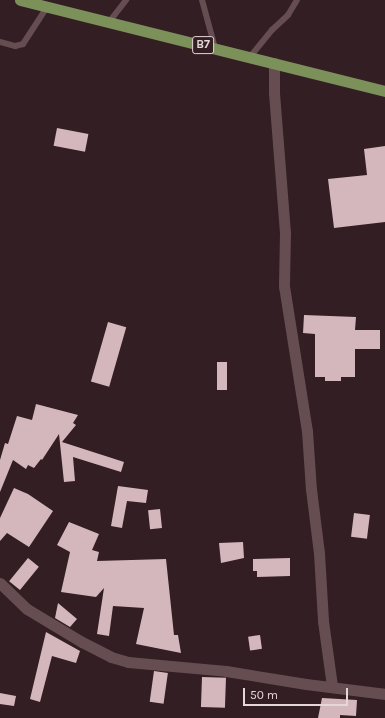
<!DOCTYPE html>
<style>
body{margin:0}
#map{position:relative;width:385px;height:718px;overflow:hidden;background:#331e23;font-family:Karla,sans-serif}
div>[style]{position:absolute}
.building>*{inset:0;background:#d4b7bc;transform-origin:0 0}
.service>*{height:6px;margin:-3px;padding:0 3px;transform-origin:3px;border-radius:3px;background:#664d52}
.minor>*{height:11px;margin:-5.5px;padding:0 5.5px;transform-origin:5.5px;border-radius:5.5px;background:#664d52}
.trunk>*{height:11px;margin:-5.5px;padding:0 5.5px;transform-origin:5.5px;border-radius:5.5px;background:#7c905a}
span{translate:-50% -50%;white-space:nowrap;text-align:center;line-height:1.15;-webkit-text-stroke:4px #331e23;paint-order:stroke}
.shield-label span{padding:1px 3px;background:#331e23;border:1px solid;border-radius:3px;-webkit-text-stroke-width:0}
.shield-label{font-size:12px;color:#e5d6d9;font-weight:700}
.scale{position:absolute;left:243px;top:688px;width:105px;height:18px;box-sizing:border-box;border:2px solid #e5d6d9;border-top:0;padding-left:5px;font-size:12px;line-height:14px;white-space:nowrap;color:#e5d6d9;-webkit-text-stroke:3px #331e23;paint-order:stroke}
</style>
<div id="map">
<div class="building">
<i style="left:57px;top:128px;width:32px;height:18px;rotate:11deg"></i>
<i style="clip-path:polygon(385px 146px,385px 222px,334px 228px,328px 179px,367px 175px,364px 149px)"></i>
<i style="clip-path:polygon(304px 315px,356px 317px,355px 330px,380px 330px,380px 349px,355px 349px,355px 377px,341px 377px,341px 381px,325px 381px,325px 377px,315px 377px,315px 334px,303px 333px)"></i>
<i style="left:108px;top:322px;width:19px;height:62px;rotate:16deg"></i>
<i style="left:217px;top:362px;width:10px;height:28px"></i>
<i style="clip-path:polygon(36px 404px,78px 415px,73px 423px,76px 425px,62px 442px,124px 462px,121px 472px,73px 457px,75px 481px,64px 482px,59px 434px,42px 460px,41px 459px,34px 468px,28px 465px,26px 469px,13px 460px,0 492px,0 460px,5px 443px,8px 444px,17px 416px,32px 420px)"></i>
<i style="clip-path:polygon(118px 486px,148px 490px,146px 503px,127px 501px,122px 528px,111px 526px)"></i>
<i style="clip-path:polygon(14px 488px,28px 494px,53px 511px,29px 547px,7px 533px,0 541px,0 518px)"></i>
<i style="left:160px;top:509px;width:19px;height:12px;rotate:84deg"></i>
<i style="left:354px;top:513px;width:16px;height:24px;rotate:7deg"></i>
<i style="clip-path:polygon(69px 522px,99px 534px,92px 550px,99px 552px,97px 561px,166px 559px,174px 635px,178px 635px,181px 653px,136px 644px,144px 608px,113px 606px,109px 636px,97px 634px,104px 588px,96px 597px,61px 592px,70px 552px,57px 545px)"></i>
<i style="clip-path:polygon(243px 542px,244px 558px,221px 563px,219px 543px)"></i>
<i style="left:28px;top:558px;width:14px;height:30px;rotate:39deg"></i>
<i style="clip-path:polygon(290px 558px,290px 576px,257px 577px,257px 571px,253px 571px,253px 559px)"></i>
<i style="clip-path:polygon(58px 603px,77px 619px,70px 627px,55px 618px)"></i>
<i style="clip-path:polygon(46px 632px,80px 651px,76px 663px,52px 656px,40px 702px,30px 699px)"></i>
<i style="left:260px;top:635px;width:14px;height:12px;rotate:82deg"></i>
<i style="left:154px;top:671px;width:14px;height:31px;rotate:8deg"></i>
<i style="left:202px;top:677px;width:24px;height:30px;rotate:2deg"></i>
<i style="clip-path:polygon(0 693px,16px 696px,14px 706px,0 704px)"></i>
<i style="clip-path:polygon(322px 698px,357px 700px,356px 716px,340px 715px,340px 718px,318px 718px)"></i>
</div>
<div class="service">
<i style="left:202px;top:0;width:50px;rotate:74.8deg"></i>
<i style="left:109px;top:22px;width:28px;rotate:-52deg"></i>
<i style="left:0;top:42px;width:16px;rotate:15deg"></i>
<i style="left:15px;top:46px;width:8px;rotate:-14deg"></i>
<i style="left:23px;top:44px;width:44px;rotate:-57deg"></i>
<i style="left:250px;top:57px;width:35px;rotate:-51deg"></i>
<i style="left:272px;top:30px;width:22px;rotate:-43deg"></i>
<i style="left:288px;top:15px;width:17px;rotate:-59deg"></i>
</div>
<div class="minor">
<i style="left:274px;top:63px;width:30px;rotate:90deg"></i>
<i style="left:274px;top:93px;width:139px;rotate:85.5deg"></i>
<i style="left:285px;top:232px;width:54px;rotate:91.1deg"></i>
<i style="left:284px;top:286px;width:147px;rotate:81deg"></i>
<i style="left:307px;top:431px;width:58px;rotate:86.1deg"></i>
<i style="left:311px;top:489px;width:64px;rotate:82.9deg"></i>
<i style="left:319px;top:553px;width:68px;rotate:86.6deg"></i>
<i style="left:323px;top:621px;width:66px;rotate:82.1deg"></i>
<i style="left:0;top:583px;width:37px;rotate:44deg"></i>
<i style="left:27px;top:609px;width:64px;rotate:31deg"></i>
<i style="left:82px;top:642px;width:33px;rotate:27deg"></i>
<i style="left:111px;top:657px;width:18px;rotate:16deg"></i>
<i style="left:128px;top:662px;width:98px;rotate:5.2deg"></i>
<i style="left:226px;top:671px;width:81px;rotate:9.2deg"></i>
<i style="left:306px;top:684px;width:80px;rotate:7.2deg"></i>
</div>
<div class="trunk">
<i style="left:20px;top:0;width:376px;rotate:14deg"></i>
</div>
<div class="shield-label">
<span style="left:203px;top:45px">B7</span>
</div>
<div class="scale">50 m</div>
</div>
